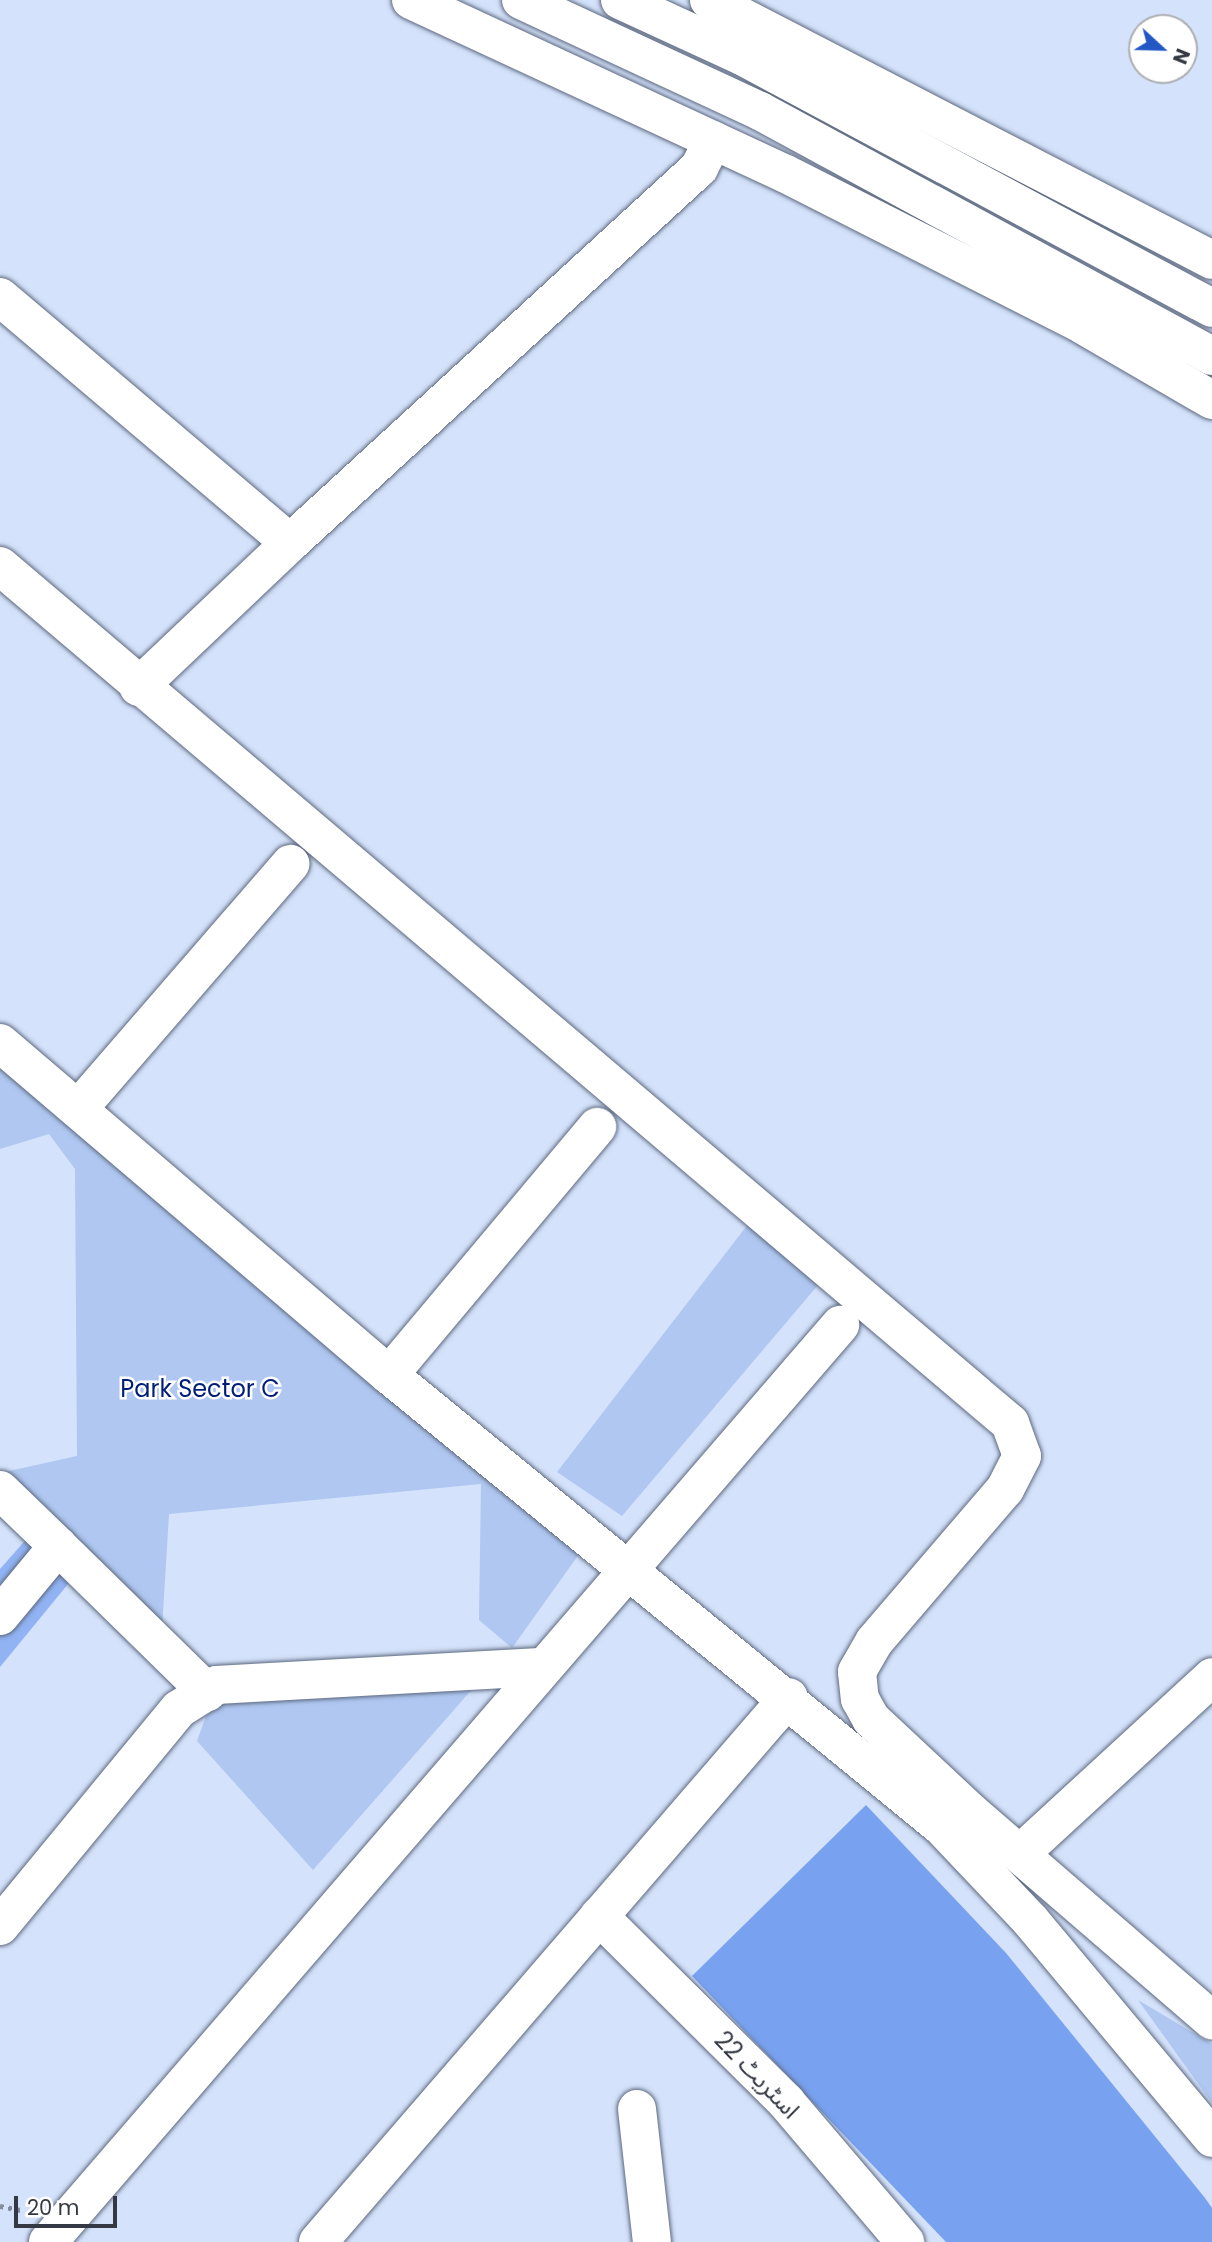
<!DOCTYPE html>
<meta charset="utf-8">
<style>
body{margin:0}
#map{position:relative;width:1212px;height:2242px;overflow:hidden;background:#d4e2fb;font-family:Poppins,"Noto Sans Arabic",sans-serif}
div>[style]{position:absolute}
.green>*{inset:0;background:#afc7f1}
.forest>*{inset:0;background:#91b3f4}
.building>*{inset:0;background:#78a1f0}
.path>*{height:4.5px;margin-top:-2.25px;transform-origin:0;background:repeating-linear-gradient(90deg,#828c9d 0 3.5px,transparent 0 8.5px)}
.roads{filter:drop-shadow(0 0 2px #5d697f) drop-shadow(0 0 2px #5d697f)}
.minor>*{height:38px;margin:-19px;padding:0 19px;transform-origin:19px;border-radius:19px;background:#fff}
span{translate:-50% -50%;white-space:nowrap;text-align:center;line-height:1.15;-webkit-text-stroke:5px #fff;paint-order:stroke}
.park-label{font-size:24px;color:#001e78}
.street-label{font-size:24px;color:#333842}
.north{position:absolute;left:1128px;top:14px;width:70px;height:70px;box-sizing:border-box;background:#fff;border:2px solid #adafb3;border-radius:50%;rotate:112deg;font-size:19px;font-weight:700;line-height:28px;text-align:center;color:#333842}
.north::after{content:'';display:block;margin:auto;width:24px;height:32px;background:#2357c4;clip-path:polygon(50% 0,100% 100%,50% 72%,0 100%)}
.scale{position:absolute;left:14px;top:2196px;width:103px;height:32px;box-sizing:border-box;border:4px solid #333842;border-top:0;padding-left:9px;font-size:21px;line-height:24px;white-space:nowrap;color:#333842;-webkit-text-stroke:5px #fff;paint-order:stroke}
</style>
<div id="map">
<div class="green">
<i style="clip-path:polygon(0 1059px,582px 1550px,512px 1648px,479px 1620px,481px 1484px,169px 1514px,162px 1629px,0 1473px,77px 1456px,75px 1169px,49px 1134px,0 1149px)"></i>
<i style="clip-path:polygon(752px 1219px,824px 1278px,622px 1516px,557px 1472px)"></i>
<i style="clip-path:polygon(475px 1686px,313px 1870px,197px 1741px,206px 1716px,227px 1702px)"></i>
<i style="clip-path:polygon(1138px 2000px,1212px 2044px,1212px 2103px)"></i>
</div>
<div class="forest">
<i style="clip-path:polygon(30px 1535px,82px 1567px,0 1667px,0 1569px)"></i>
</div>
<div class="building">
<i style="clip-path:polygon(866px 1805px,1006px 1953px,1205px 2198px,1212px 2208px,1212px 2242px,946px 2242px,692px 1976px)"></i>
</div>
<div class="path">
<i style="left:0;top:2206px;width:21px;rotate:11deg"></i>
</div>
<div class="roads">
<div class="minor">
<i style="left:411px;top:0;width:413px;rotate:24.9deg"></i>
<i style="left:786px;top:174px;width:333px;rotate:26.9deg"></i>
<i style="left:1083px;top:325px;width:149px;rotate:30.2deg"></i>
<i style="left:521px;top:0;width:264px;rotate:24.9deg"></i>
<i style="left:760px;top:111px;width:514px;rotate:28.46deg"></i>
<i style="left:620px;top:0;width:134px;rotate:24.7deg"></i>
<i style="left:742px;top:56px;width:533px;rotate:28.2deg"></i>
<i style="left:709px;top:0;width:566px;rotate:27.33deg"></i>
<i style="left:0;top:297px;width:380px;rotate:40.3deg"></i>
<i style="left:290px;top:543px;width:209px;rotate:136.5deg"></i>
<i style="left:290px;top:543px;width:555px;rotate:-42.52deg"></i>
<i style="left:699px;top:168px;width:31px;rotate:-63deg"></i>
<i style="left:0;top:566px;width:1325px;rotate:40.32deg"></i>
<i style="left:1010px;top:1423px;width:35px;rotate:70deg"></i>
<i style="left:1022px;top:1456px;width:37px;rotate:117deg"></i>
<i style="left:1005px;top:1489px;width:201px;rotate:130.6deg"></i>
<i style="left:874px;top:1642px;width:34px;rotate:120deg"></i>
<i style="left:857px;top:1672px;width:27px;rotate:84deg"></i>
<i style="left:860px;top:1699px;width:23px;rotate:61deg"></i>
<i style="left:871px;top:1719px;width:139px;rotate:43deg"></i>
<i style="left:973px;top:1814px;width:316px;rotate:40.8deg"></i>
<i style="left:0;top:1043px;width:511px;rotate:40.48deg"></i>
<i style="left:389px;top:1375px;width:714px;rotate:39.26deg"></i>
<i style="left:942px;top:1827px;width:128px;rotate:46.6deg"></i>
<i style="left:1030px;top:1920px;width:284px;rotate:50.1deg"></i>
<i style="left:79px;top:1108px;width:323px;rotate:-49.1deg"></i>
<i style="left:389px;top:1375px;width:324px;rotate:-50deg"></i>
<i style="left:0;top:1490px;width:81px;rotate:44deg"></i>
<i style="left:0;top:1616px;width:91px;rotate:-50.4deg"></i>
<i style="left:58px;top:1546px;width:209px;rotate:44.4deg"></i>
<i style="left:1022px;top:1852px;width:258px;rotate:-42.6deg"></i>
<i style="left:599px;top:1916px;width:264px;rotate:44.8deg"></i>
<i style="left:786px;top:2102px;width:184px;rotate:49.6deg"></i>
<i style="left:0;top:1926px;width:281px;rotate:-50.5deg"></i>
<i style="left:179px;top:1709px;width:45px;rotate:-32.3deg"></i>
<i style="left:217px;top:1685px;width:327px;rotate:-3.2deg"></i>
<i style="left:637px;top:2109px;width:134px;rotate:83.6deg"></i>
<i style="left:48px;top:2242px;width:1212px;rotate:-49.18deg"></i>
<i style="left:318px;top:2242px;width:720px;rotate:-49.17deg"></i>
</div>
</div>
<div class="park-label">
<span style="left:200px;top:1389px">Park Sector C</span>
</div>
<div class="street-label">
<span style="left:757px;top:2075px;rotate:46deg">اسٹریٹ 22</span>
</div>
<div class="north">N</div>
<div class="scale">20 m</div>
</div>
